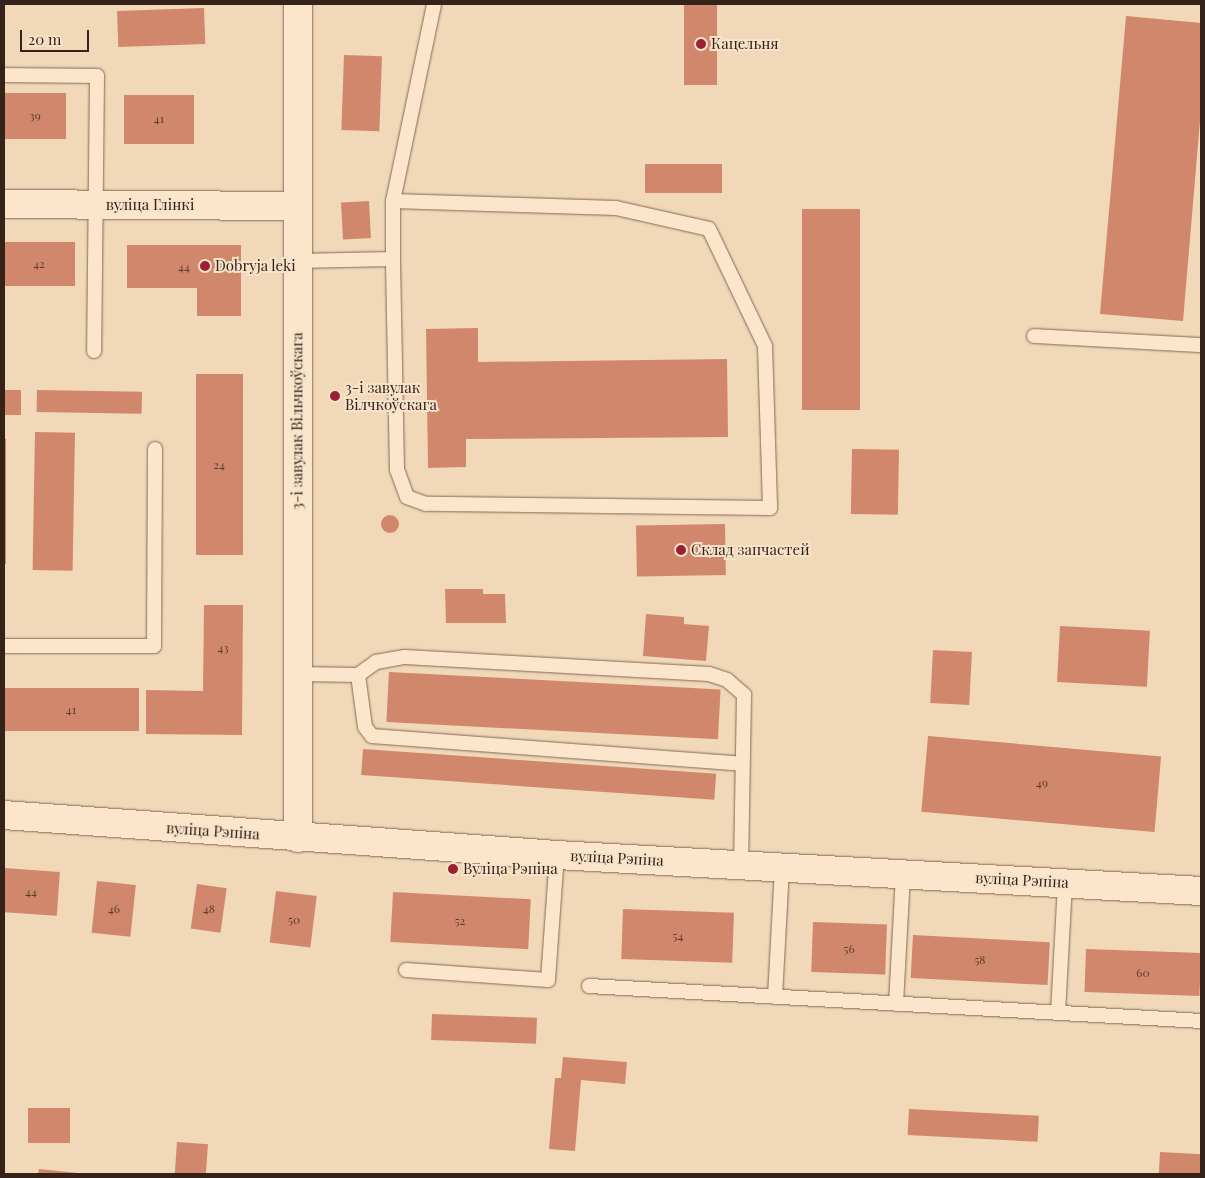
<!DOCTYPE html>
<meta charset="utf-8">
<style>
body{margin:0}
#map{position:relative;width:1205px;height:1178px;overflow:hidden;background:#f0d8b9;font-family:"Playfair Display",serif}
div>[style]{position:absolute}
.building>*{inset:0;background:#d1876c;transform-origin:0 0}
.round{border-radius:50%}
.roads{filter:drop-shadow(0 0 1px #876753) drop-shadow(0 0 1px #876753)}
.lane>*{height:14px;margin:-7px;padding:0 7px;transform-origin:7px;border-radius:7px;background:#fbe6cc}
.street>*{height:28px;margin:-14px;padding:0 14px;transform-origin:14px;border-radius:14px;background:#fbe6cc}
.secondary>*{height:28px;margin:-14px;padding:0 14px;transform-origin:14px;border-radius:14px;background:#fbe6cc}
.dots>*{width:14px;height:14px;translate:-50% -50%;box-sizing:border-box;border:2px solid #f7e3c9;border-radius:50%}
span{translate:-50% -50%;white-space:nowrap;text-align:center;line-height:1.15;-webkit-text-stroke:4px #f7e3c9;paint-order:stroke}
.number-label{font-size:12px;color:#5c3c2e}
.number-label span{-webkit-text-stroke-width:0}
.poi-label{font-size:15px;color:#352319}
.left{translate:0 -50%;text-align:left}
.street-label{font-size:15px;color:#352319}
.frame{position:absolute;inset:0;border:5px solid #352319;pointer-events:none}
.scale{position:absolute;left:20px;top:30px;width:69px;height:22px;box-sizing:border-box;border:2px solid #352319;border-top:0;padding-left:6px;font-size:15px;line-height:18px;white-space:nowrap;color:#352319;-webkit-text-stroke:4px #f7e3c9;paint-order:stroke}
</style>
<div id="map">
<div class="building">
<i style="left:684px;top:4px;width:33px;height:81px"></i>
<i style="left:204px;top:8px;width:36px;height:87px;rotate:88deg"></i>
<i style="clip-path:polygon(1126px 16px,1201px 23px,1201px 109px,1183px 321px,1100px 314px)"></i>
<i style="left:344px;top:55px;width:38px;height:75px;rotate:2deg"></i>
<i style="left:4px;top:93px;width:62px;height:46px"></i>
<i style="left:124px;top:95px;width:70px;height:49px"></i>
<i style="left:722px;top:164px;width:29px;height:77px;rotate:90deg"></i>
<i style="left:369px;top:201px;width:37px;height:28px;rotate:87deg"></i>
<i style="left:802px;top:209px;width:58px;height:201px"></i>
<i style="left:4px;top:242px;width:71px;height:44px"></i>
<i style="clip-path:polygon(127px 245px,241px 245px,241px 316px,197px 316px,197px 288px,127px 288px)"></i>
<i style="clip-path:polygon(478px 328px,478px 362px,727px 359px,728px 437px,466px 439px,466px 467px,428px 468px,426px 329px)"></i>
<i style="left:196px;top:374px;width:47px;height:181px"></i>
<i style="left:4px;top:390px;width:17px;height:25px"></i>
<i style="left:37px;top:390px;width:105px;height:22px;rotate:1deg"></i>
<i style="left:35px;top:432px;width:40px;height:138px;rotate:1deg"></i>
<i style="left:4px;top:439px;width:2px;height:125px"></i>
<i style="left:852px;top:449px;width:47px;height:65px;rotate:1deg"></i>
<i class="round" style="left:381px;top:515px;width:18px;height:18px"></i>
<i style="left:725px;top:524px;width:51px;height:89px;rotate:89deg"></i>
<i style="clip-path:polygon(445px 589px,483px 589px,483px 594px,505px 594px,506px 623px,446px 623px)"></i>
<i style="clip-path:polygon(204px 605px,243px 605px,242px 735px,146px 734px,146px 690px,203px 691px)"></i>
<i style="clip-path:polygon(646px 614px,684px 617px,684px 624px,709px 626px,706px 661px,643px 656px)"></i>
<i style="left:1060px;top:626px;width:90px;height:56px;rotate:3deg"></i>
<i style="left:933px;top:650px;width:39px;height:53px;rotate:3deg"></i>
<i style="left:389px;top:672px;width:332px;height:50px;rotate:3deg"></i>
<i style="left:4px;top:688px;width:135px;height:43px"></i>
<i style="left:928px;top:736px;width:234px;height:76px;rotate:5deg"></i>
<i style="left:363px;top:749px;width:354px;height:26px;rotate:4deg"></i>
<i style="left:4px;top:868px;width:56px;height:44px;rotate:4deg"></i>
<i style="left:97px;top:881px;width:39px;height:52px;rotate:6deg"></i>
<i style="left:197px;top:884px;width:30px;height:45px;rotate:8deg"></i>
<i style="left:276px;top:891px;width:41px;height:52px;rotate:7deg"></i>
<i style="left:393px;top:892px;width:138px;height:50px;rotate:3deg"></i>
<i style="left:623px;top:909px;width:111px;height:50px;rotate:2deg"></i>
<i style="left:813px;top:922px;width:74px;height:50px;rotate:2deg"></i>
<i style="left:913px;top:935px;width:137px;height:43px;rotate:3deg"></i>
<i style="left:1086px;top:949px;width:115px;height:43px;rotate:2deg"></i>
<i style="left:432px;top:1014px;width:105px;height:26px;rotate:2deg"></i>
<i style="clip-path:polygon(563px 1057px,627px 1062px,625px 1084px,581px 1080px,575px 1151px,549px 1149px,555px 1078px,561px 1078px)"></i>
<i style="left:28px;top:1108px;width:42px;height:35px"></i>
<i style="left:909px;top:1109px;width:130px;height:26px;rotate:3deg"></i>
<i style="left:177px;top:1142px;width:31px;height:32px;rotate:4deg"></i>
<i style="left:1160px;top:1152px;width:41px;height:22px;rotate:3deg"></i>
<i style="clip-path:polygon(39px 1169px,78px 1173px,78px 1174px,38px 1174px)"></i>
</div>
<div class="roads">
<div class="lane">
<i style="left:4px;top:75px;width:93px;rotate:0.6deg"></i>
<i style="left:97px;top:76px;width:275px;rotate:90.6deg"></i>
<i style="left:393px;top:201px;width:223px;rotate:1.8deg"></i>
<i style="left:616px;top:208px;width:95px;rotate:12.7deg"></i>
<i style="left:709px;top:229px;width:130px;rotate:64.4deg"></i>
<i style="left:765px;top:346px;width:162px;rotate:88.2deg"></i>
<i style="left:770px;top:508px;width:344px;rotate:-179.3deg"></i>
<i style="left:426px;top:504px;width:20px;rotate:-160deg"></i>
<i style="left:407px;top:497px;width:29px;rotate:-110deg"></i>
<i style="left:397px;top:470px;width:211px;rotate:-91.1deg"></i>
<i style="left:297px;top:261px;width:96px;rotate:-1.2deg"></i>
<i style="left:393px;top:259px;width:58px;rotate:-90deg"></i>
<i style="left:393px;top:201px;width:200px;rotate:-78.2deg"></i>
<i style="left:1034px;top:336px;width:167px;rotate:3.1deg"></i>
<i style="left:4px;top:646px;width:150px"></i>
<i style="left:154px;top:646px;width:197px;rotate:-89.7deg"></i>
<i style="left:297px;top:674px;width:61px;rotate:0.9deg"></i>
<i style="left:358px;top:675px;width:22px;rotate:-36deg"></i>
<i style="left:376px;top:662px;width:29px;rotate:-10deg"></i>
<i style="left:405px;top:657px;width:304px;rotate:3.2deg"></i>
<i style="left:709px;top:674px;width:19px;rotate:18deg"></i>
<i style="left:727px;top:680px;width:23px;rotate:41deg"></i>
<i style="left:744px;top:695px;width:170px;rotate:91deg"></i>
<i style="left:358px;top:675px;width:52px;rotate:82.3deg"></i>
<i style="left:365px;top:727px;width:11px;rotate:52deg"></i>
<i style="left:372px;top:736px;width:371px;rotate:4.3deg"></i>
<i style="left:406px;top:970px;width:142px;rotate:4deg"></i>
<i style="left:548px;top:980px;width:125px;rotate:-85.9deg"></i>
<i style="left:589px;top:986px;width:613px;rotate:3.27deg"></i>
<i style="left:775px;top:997px;width:130px;rotate:-86.9deg"></i>
<i style="left:896px;top:1004px;width:131px;rotate:-86.9deg"></i>
<i style="left:1058px;top:1013px;width:131px;rotate:-86.9deg"></i>
</div>
<div class="street">
<i style="left:4px;top:204px;width:292px;rotate:0.4deg"></i>
</div>
<div class="secondary">
<i style="left:4px;top:815px;width:554px;rotate:4.14deg"></i>
<i style="left:557px;top:855px;width:645px;rotate:3.2deg"></i>
<i style="left:298px;top:838px;width:834px;rotate:-90deg"></i>
</div>
</div>
<div class="dots">
<i style="left:701px;top:44px;background:#9a2032"></i>
<i style="left:205px;top:266px;background:#9a2032"></i>
<i style="left:335px;top:396px;background:#9a2032"></i>
<i style="left:681px;top:550px;background:#9a2032"></i>
<i style="left:453px;top:869px;background:#9a2032"></i>
</div>
<div class="number-label">
<span style="left:35px;top:116px">39</span>
<span style="left:159px;top:119px">41</span>
<span style="left:39px;top:264px">42</span>
<span style="left:184px;top:267px">44</span>
<span style="left:219px;top:465px">24</span>
<span style="left:223px;top:648px">43</span>
<span style="left:71px;top:710px">41</span>
<span style="left:1042px;top:783px">49</span>
<span style="left:31px;top:892px">44</span>
<span style="left:114px;top:909px">46</span>
<span style="left:209px;top:909px">48</span>
<span style="left:294px;top:920px">50</span>
<span style="left:460px;top:921px">52</span>
<span style="left:678px;top:936px">54</span>
<span style="left:849px;top:949px">56</span>
<span style="left:980px;top:960px">58</span>
<span style="left:1143px;top:973px">60</span>
</div>
<div class="poi-label">
<span class="left" style="left:711px;top:44px">Кацельня</span>
<span class="left" style="left:215px;top:266px">Dobryja leki</span>
<span class="left" style="left:345px;top:396px">3-і завулак<br>Вілчкоўскага</span>
<span class="left" style="left:691px;top:550px">Склад запчастей</span>
<span class="left" style="left:463px;top:869px">Вуліца Рэпіна</span>
</div>
<div class="street-label">
<span style="left:150px;top:205px">вуліца Глінкі</span>
<span style="left:297px;top:421px;rotate:-90deg">3-і завулак Вільчкоўскага</span>
<span style="left:213px;top:831px;rotate:4deg">вуліца Рэпіна</span>
<span style="left:617px;top:858px;rotate:3deg">вуліца Рэпіна</span>
<span style="left:1022px;top:880px;rotate:3deg">вуліца Рэпіна</span>
</div>
<div class="frame"></div>
<div class="scale">20 m</div>
</div>
